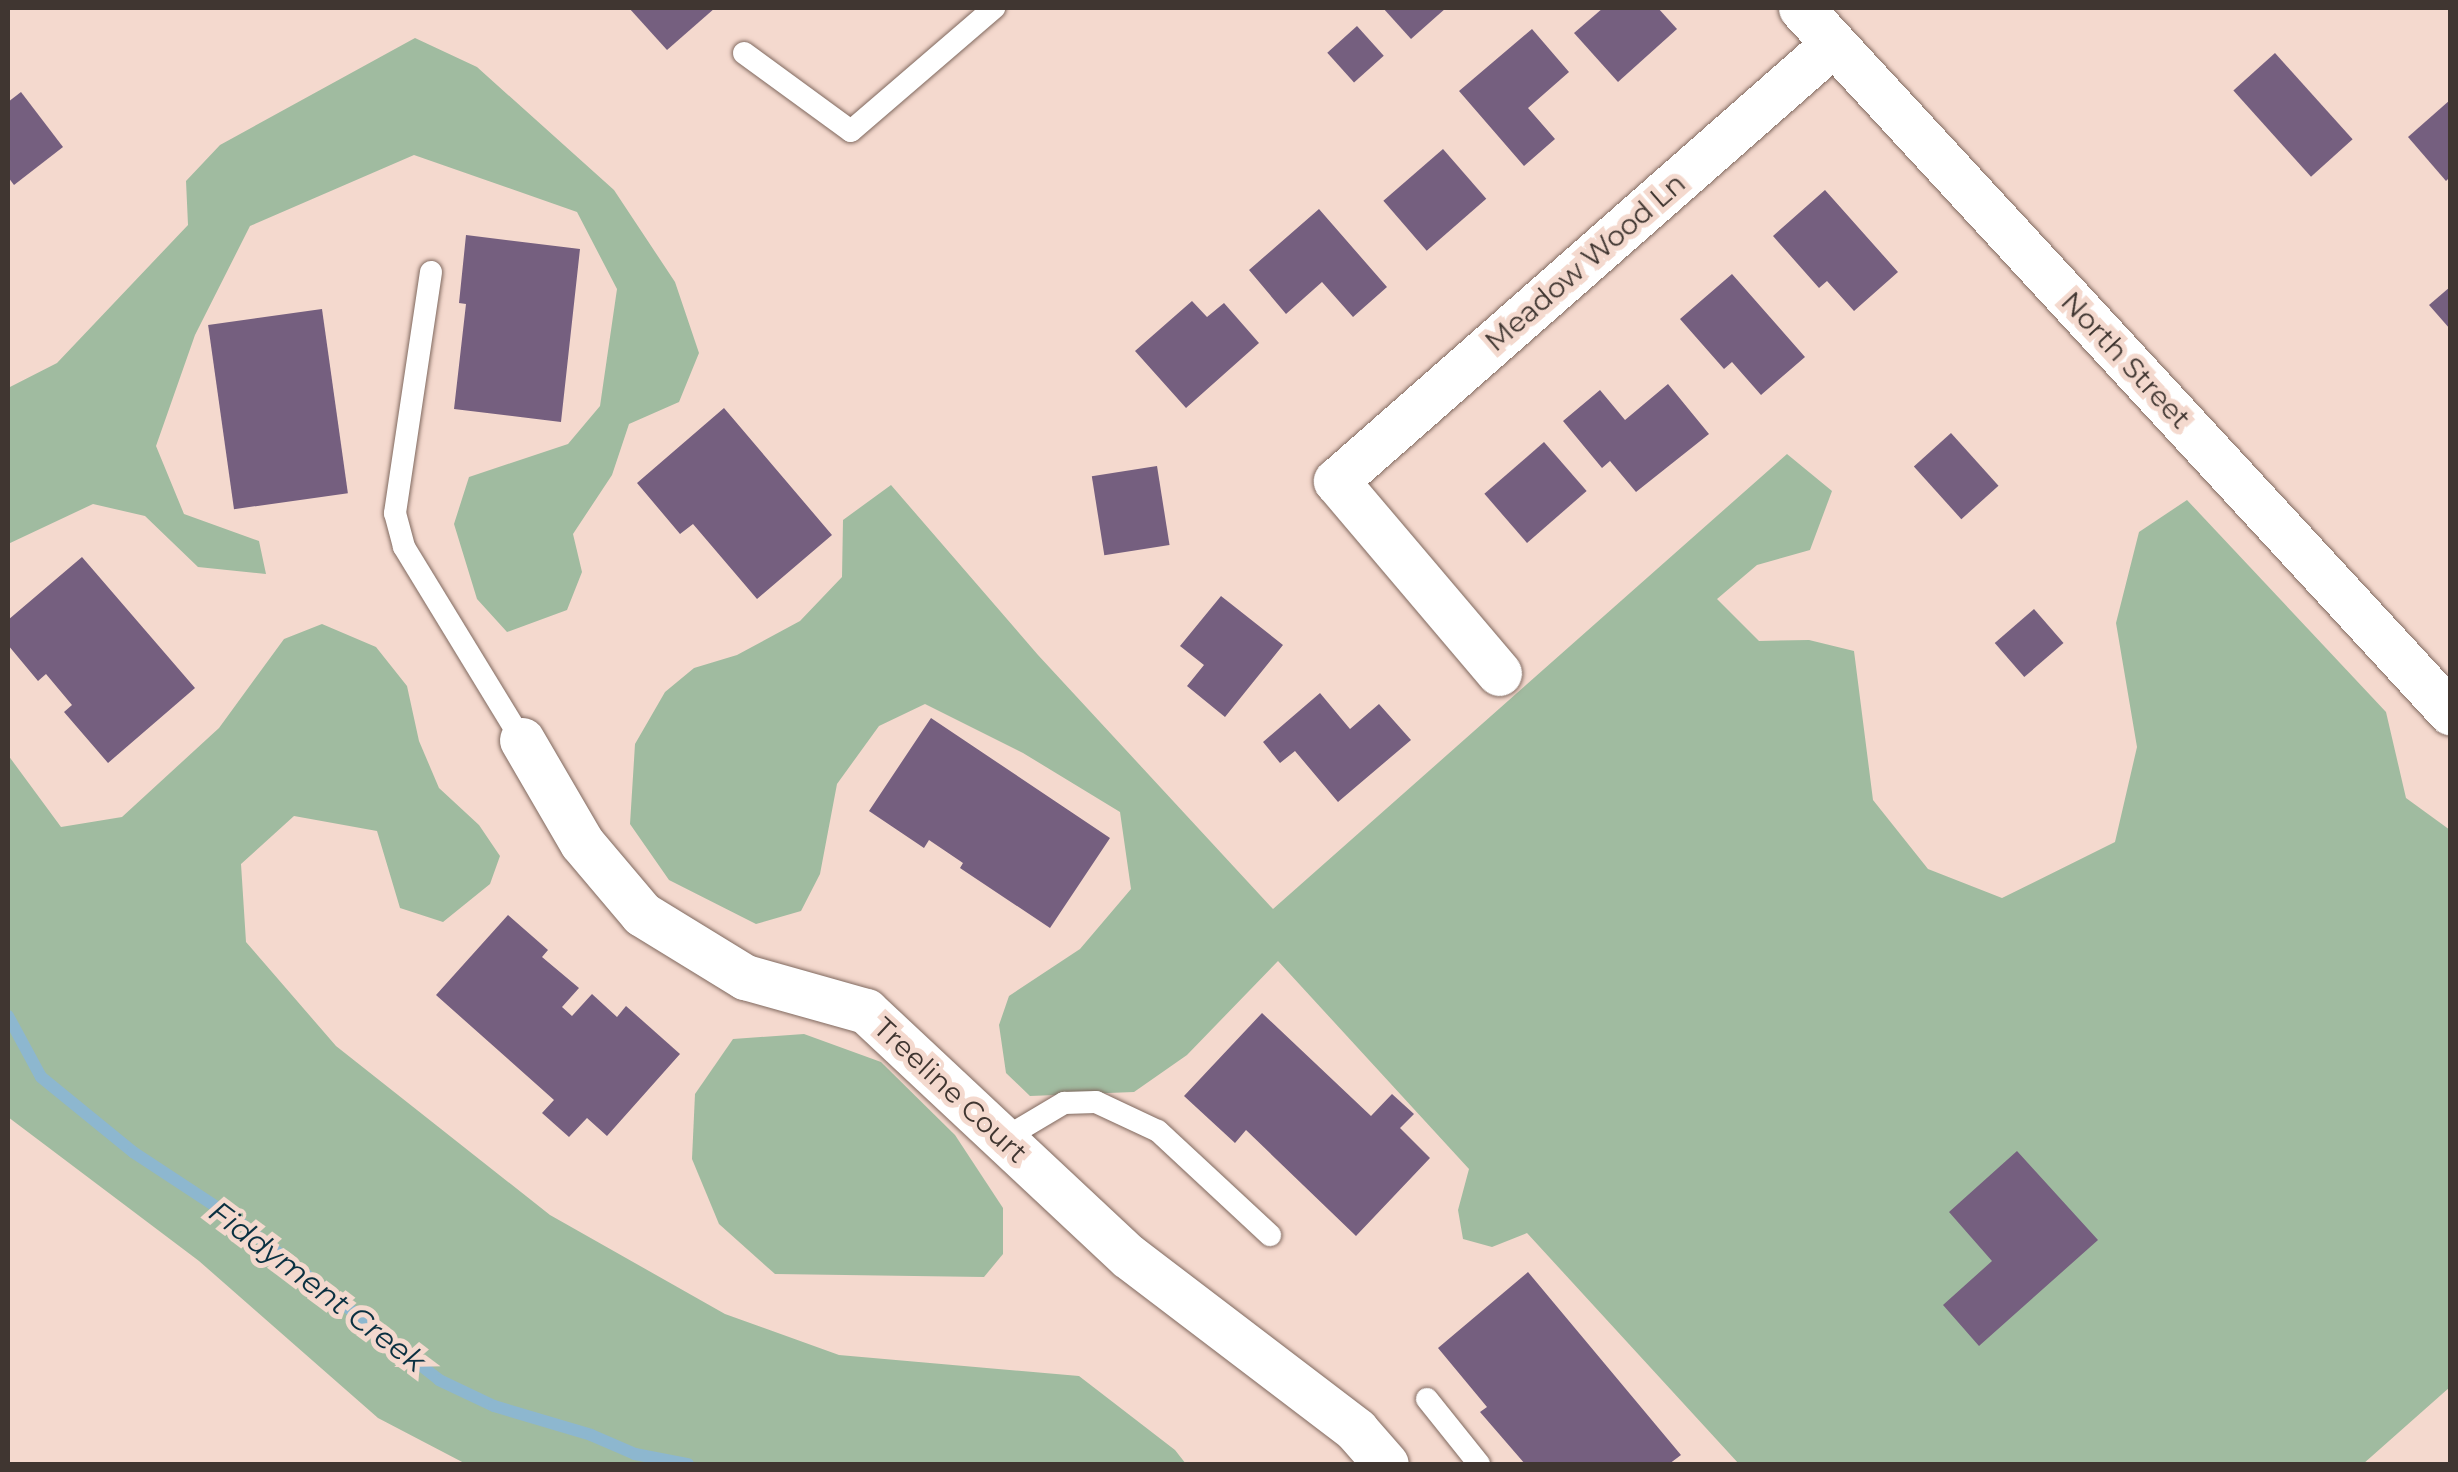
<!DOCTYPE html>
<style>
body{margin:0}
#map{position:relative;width:2458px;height:1472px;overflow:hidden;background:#f4d9ce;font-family:Montserrat,sans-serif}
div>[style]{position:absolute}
.green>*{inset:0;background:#a0bba0}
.stream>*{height:12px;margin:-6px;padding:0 6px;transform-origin:6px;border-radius:6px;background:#8db7cf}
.building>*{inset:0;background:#755f7f;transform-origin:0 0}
.roads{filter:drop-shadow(0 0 2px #80695f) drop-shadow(0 0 2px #80695f)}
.lane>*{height:22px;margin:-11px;padding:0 11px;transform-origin:11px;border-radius:11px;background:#fff}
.street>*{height:45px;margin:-22.5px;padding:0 22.5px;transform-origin:22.5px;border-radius:22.5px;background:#fff}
span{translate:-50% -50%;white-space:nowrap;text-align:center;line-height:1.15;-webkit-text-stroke:10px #f4d9ce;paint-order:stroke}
.street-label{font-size:28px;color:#403631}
.water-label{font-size:30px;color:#0a3041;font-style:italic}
.frame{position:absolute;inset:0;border:10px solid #403631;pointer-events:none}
</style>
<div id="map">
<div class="green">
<i style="clip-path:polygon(415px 38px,477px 67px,614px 190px,675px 282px,699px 353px,679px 402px,629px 424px,612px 475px,573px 534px,582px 572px,567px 610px,507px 632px,477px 599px,454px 524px,469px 477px,568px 444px,600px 406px,617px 289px,577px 212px,414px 155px,250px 226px,195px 335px,156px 446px,184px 514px,259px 541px,266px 574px,198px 567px,145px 516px,93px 504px,8px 544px,8px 388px,57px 363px,188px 225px,186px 181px,220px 145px)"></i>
<i style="clip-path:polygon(1787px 454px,1832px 491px,1810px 550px,1757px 565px,1717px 599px,1759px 641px,1809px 640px,1854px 651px,1873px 800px,1928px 869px,2002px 898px,2115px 842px,2137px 747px,2116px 623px,2139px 532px,2187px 500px,2386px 712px,2406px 798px,2450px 830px,2450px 1387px,2363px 1464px,1739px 1464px,1527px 1233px,1492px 1247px,1463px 1239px,1458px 1210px,1469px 1169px,1278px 961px,1187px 1055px,1134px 1092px,1030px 1096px,1006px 1073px,999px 1025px,1009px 996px,1080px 949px,1131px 889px,1120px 812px,1023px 753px,925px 704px,879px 726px,837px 784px,820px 874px,801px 911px,756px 924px,669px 880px,630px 824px,635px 744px,665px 692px,694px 668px,737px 655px,800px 621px,842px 577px,843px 520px,891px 485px,1038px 655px,1273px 909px)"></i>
<i style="clip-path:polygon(322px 624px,376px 647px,407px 686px,419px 741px,439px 788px,479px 825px,500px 856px,490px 884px,443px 922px,400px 908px,377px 831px,294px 816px,241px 864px,246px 942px,336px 1046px,550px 1215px,725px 1314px,839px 1355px,1079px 1376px,1175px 1450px,1186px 1464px,466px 1464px,378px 1418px,199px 1261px,8px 1117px,8px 755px,61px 827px,122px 817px,219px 728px,284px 639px)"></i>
<i style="clip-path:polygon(804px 1034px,881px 1062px,955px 1135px,1003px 1208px,1003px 1254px,984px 1277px,775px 1274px,719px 1224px,692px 1159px,695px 1094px,733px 1039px)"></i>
</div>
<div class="stream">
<i style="left:8px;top:1016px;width:69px;rotate:61.6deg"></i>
<i style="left:41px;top:1077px;width:119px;rotate:39.2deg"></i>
<i style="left:133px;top:1152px;width:126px;rotate:33.3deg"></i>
<i style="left:238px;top:1221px;width:256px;rotate:38.3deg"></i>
<i style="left:439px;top:1380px;width:61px;rotate:25.3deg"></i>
<i style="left:494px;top:1406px;width:101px;rotate:16.6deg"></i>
<i style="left:591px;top:1435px;width:48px;rotate:23.4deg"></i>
<i style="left:635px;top:1454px;width:54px;rotate:10.7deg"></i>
</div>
<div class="building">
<i style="clip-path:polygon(629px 8px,715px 8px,667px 50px)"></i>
<i style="clip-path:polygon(1383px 8px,1446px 8px,1411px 39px)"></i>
<i style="clip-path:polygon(1603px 8px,1658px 8px,1677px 29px,1618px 82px,1574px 33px)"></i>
<i style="left:1357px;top:26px;width:40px;height:40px;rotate:48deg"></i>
<i style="clip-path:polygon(1532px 29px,1569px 72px,1528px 108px,1555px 139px,1524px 166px,1459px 91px)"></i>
<i style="left:2275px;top:53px;width:116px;height:56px;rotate:48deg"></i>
<i style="clip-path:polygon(21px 92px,63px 147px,14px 185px,8px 177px,8px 102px)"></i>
<i style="clip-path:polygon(2450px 100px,2450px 177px,2446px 181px,2408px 137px)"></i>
<i style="left:1443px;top:149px;width:66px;height:79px;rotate:49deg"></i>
<i style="clip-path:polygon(1825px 190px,1898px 272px,1854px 311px,1827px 281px,1819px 288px,1773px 236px)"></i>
<i style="clip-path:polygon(1319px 209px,1387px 287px,1353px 317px,1322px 282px,1286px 314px,1249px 270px)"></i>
<i style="clip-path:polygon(466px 235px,580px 249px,561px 422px,454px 409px,466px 304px,459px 303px)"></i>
<i style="clip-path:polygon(1732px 274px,1805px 357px,1761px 395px,1732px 362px,1724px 369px,1680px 319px)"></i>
<i style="clip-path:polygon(2450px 287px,2450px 329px,2429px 305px)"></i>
<i style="clip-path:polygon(1192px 301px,1207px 317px,1224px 303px,1259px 343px,1186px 408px,1135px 351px)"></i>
<i style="left:322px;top:309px;width:186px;height:115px;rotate:82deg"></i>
<i style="clip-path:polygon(1668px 384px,1709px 434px,1636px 492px,1610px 461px,1602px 468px,1563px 421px,1600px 390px,1625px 420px)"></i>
<i style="clip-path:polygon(724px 408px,832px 535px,757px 599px,693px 524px,680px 534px,637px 483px)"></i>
<i style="left:1951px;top:433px;width:71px;height:50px;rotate:48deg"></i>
<i style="left:1544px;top:442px;width:65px;height:79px;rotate:49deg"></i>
<i style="left:1157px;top:466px;width:80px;height:66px;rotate:81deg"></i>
<i style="clip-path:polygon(82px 557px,195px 688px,108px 763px,64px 712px,72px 705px,46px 674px,38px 681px,8px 645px,8px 620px)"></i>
<i style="clip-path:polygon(1221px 596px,1283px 645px,1225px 717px,1187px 686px,1204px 665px,1180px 646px)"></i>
<i style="left:2034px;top:609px;width:45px;height:52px;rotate:49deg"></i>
<i style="clip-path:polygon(1320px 693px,1350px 729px,1379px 704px,1411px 740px,1338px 802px,1295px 751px,1280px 763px,1263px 742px)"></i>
<i style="clip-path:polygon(931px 718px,1110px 838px,1050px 928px,960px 868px,963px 863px,929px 840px,924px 848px,869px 811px)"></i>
<i style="clip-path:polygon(508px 915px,548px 950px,542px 957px,579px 988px,562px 1007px,572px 1016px,592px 994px,617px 1017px,626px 1006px,680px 1054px,607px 1136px,587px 1118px,569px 1137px,542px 1113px,554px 1100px,436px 995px)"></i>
<i style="clip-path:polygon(1262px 1013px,1371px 1116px,1392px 1094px,1414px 1114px,1400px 1128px,1430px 1158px,1356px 1236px,1246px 1130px,1235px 1143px,1184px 1096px)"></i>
<i style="clip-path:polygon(2017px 1151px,2098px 1240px,1979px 1346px,1943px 1305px,1992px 1261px,1949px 1212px)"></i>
<i style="clip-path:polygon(1528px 1272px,1681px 1455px,1669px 1464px,1525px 1464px,1480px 1412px,1487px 1407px,1438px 1348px)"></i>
</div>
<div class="roads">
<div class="lane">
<i style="left:744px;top:53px;width:132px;rotate:36.1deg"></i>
<i style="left:851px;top:131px;width:189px;rotate:-40.7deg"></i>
<i style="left:431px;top:272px;width:244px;rotate:98.5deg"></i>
<i style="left:395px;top:513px;width:35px;rotate:75deg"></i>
<i style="left:404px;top:547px;width:226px;rotate:58.6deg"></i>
<i style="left:1005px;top:1138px;width:69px;rotate:-30.7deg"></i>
<i style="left:1064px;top:1103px;width:32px;rotate:-2deg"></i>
<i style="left:1096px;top:1102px;width:68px;rotate:25.1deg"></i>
<i style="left:1158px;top:1131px;width:153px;rotate:42.9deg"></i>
<i style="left:1427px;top:1399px;width:83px;rotate:51.3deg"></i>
</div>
<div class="street">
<i style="left:1801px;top:8px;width:958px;rotate:47.33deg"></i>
<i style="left:1499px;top:673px;width:252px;rotate:-130.3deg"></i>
<i style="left:1336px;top:481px;width:662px;rotate:-41.32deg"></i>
<i style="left:522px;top:740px;width:119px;rotate:59.8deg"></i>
<i style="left:582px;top:843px;width:93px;rotate:49.8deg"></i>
<i style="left:642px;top:914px;width:121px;rotate:31.5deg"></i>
<i style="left:745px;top:977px;width:126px;rotate:15.7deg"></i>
<i style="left:866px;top:1011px;width:359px;rotate:43.1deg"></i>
<i style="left:1128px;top:1256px;width:287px;rotate:37.3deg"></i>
<i style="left:1356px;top:1430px;width:45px;rotate:48.6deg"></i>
</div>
</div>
<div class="street-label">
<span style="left:1585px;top:262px;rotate:-41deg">Meadow Wood Ln</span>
<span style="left:2126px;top:360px;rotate:47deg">North Street</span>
<span style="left:951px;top:1090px;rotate:43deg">Treeline Court</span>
</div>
<div class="water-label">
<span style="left:317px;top:1287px;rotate:37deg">Fiddyment Creek</span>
</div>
<div class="frame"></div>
</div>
